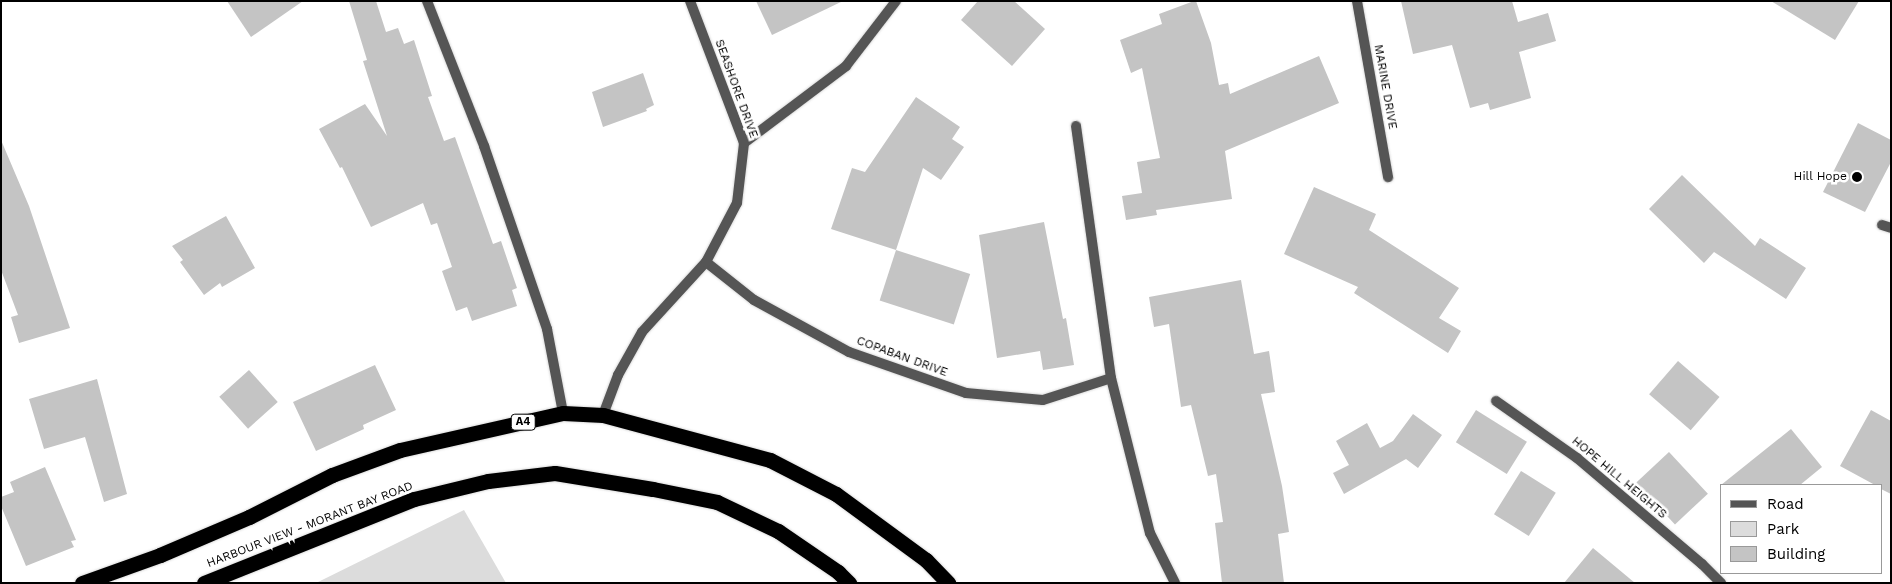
<!DOCTYPE html>
<style>
body{margin:0}
#map{position:relative;width:1892px;height:584px;overflow:hidden;background:#fff;font-family:"Work Sans",sans-serif}
div>[style]{position:absolute}
.green>*{inset:0;background:#dcdcdc}
.building>*{inset:0;background:#c4c4c4;transform-origin:0 0}
.roads{filter:drop-shadow(0 0 1px #dbdbdb) drop-shadow(0 0 1px #dbdbdb)}
.street>*{height:10px;margin:-5px;padding:0 5px;transform-origin:5px;border-radius:5px;background:#555}
.highway>*{height:15px;margin:-7.5px;padding:0 7.5px;transform-origin:7.5px;border-radius:7.5px;background:#000}
.dots>*{width:14px;height:14px;translate:-50% -50%;box-sizing:border-box;border:2px solid #fff;border-radius:50%}
span{translate:-50% -50%;white-space:nowrap;text-align:center;line-height:1.15;-webkit-text-stroke:5px #fff;paint-order:stroke}
.shield-label span{padding:1px 4px;background:#fff;border:1px solid;border-radius:4px;-webkit-text-stroke-width:0}
.shield-label{font-size:11px;color:#000;font-weight:700}
.street-label{font-size:12px;color:#000}
.poi-label{font-size:12px;color:#000}
.right{translate:-100% -50%;text-align:right}
.frame{position:absolute;inset:0;border:2px solid #000;pointer-events:none}
.legend{position:absolute;left:1720px;top:484px;width:162px;height:90px;box-sizing:border-box;background:#fff;border:1px solid #999;margin:0;padding:6px 9px;list-style:none;font-size:15px;color:#000}
.legend li{display:flex;align-items:center;gap:10px;height:25px}
.legend b{width:25px;border:1px solid #999}
</style>
<div id="map">
<div class="green">
<i style="clip-path:polygon(464px 510px,506px 583px,316px 583px)"></i>
</div>
<div class="building">
<i style="clip-path:polygon(227px 1px,303px 1px,251px 37px)"></i>
<i style="clip-path:polygon(349px 1px,376px 1px,386px 32px,398px 28px,404px 44px,414px 40px,432px 96px,428px 97px,444px 141px,455px 137px,493px 244px,501px 241px,517px 288px,512px 290px,517px 306px,472px 321px,467px 307px,456px 311px,442px 271px,452px 267px,437px 223px,431px 225px,423px 203px,371px 227px,342px 167px,340px 168px,319px 129px,365px 104px,387px 136px,363px 61px,367px 60px)"></i>
<i style="clip-path:polygon(756px 1px,843px 1px,772px 35px)"></i>
<i style="clip-path:polygon(978px 1px,1014px 1px,1045px 29px,1012px 66px,961px 20px)"></i>
<i style="clip-path:polygon(1194px 1px,1196px 1px,1211px 43px,1219px 85px,1228px 83px,1230px 94px,1319px 56px,1339px 103px,1225px 151px,1232px 199px,1156px 210px,1157px 215px,1126px 220px,1122px 196px,1142px 193px,1137px 162px,1160px 158px,1142px 68px,1131px 73px,1120px 40px,1162px 24px,1159px 14px)"></i>
<i style="clip-path:polygon(1401px 1px,1512px 1px,1518px 22px,1548px 13px,1556px 41px,1519px 52px,1531px 98px,1490px 110px,1488px 103px,1470px 108px,1452px 45px,1413px 54px)"></i>
<i style="clip-path:polygon(1771px 1px,1859px 1px,1835px 40px)"></i>
<i style="clip-path:polygon(643px 73px,654px 105px,646px 109px,647px 111px,603px 127px,592px 92px)"></i>
<i style="clip-path:polygon(916px 97px,960px 127px,952px 139px,964px 147px,941px 180px,923px 168px,896px 250px,831px 229px,852px 168px,865px 172px)"></i>
<i style="clip-path:polygon(1858px 123px,1891px 140px,1891px 162px,1865px 212px,1823px 192px)"></i>
<i style="clip-path:polygon(1px 140px,29px 206px,70px 328px,19px 343px,11px 317px,18px 315px,1px 270px)"></i>
<i style="clip-path:polygon(1682px 175px,1755px 246px,1760px 238px,1806px 268px,1786px 299px,1714px 252px,1704px 263px,1649px 209px)"></i>
<i style="clip-path:polygon(1314px 187px,1376px 214px,1369px 230px,1459px 288px,1439px 318px,1461px 331px,1448px 353px,1354px 293px,1358px 287px,1284px 254px)"></i>
<i style="clip-path:polygon(226px 216px,255px 268px,222px 287px,220px 283px,204px 295px,180px 262px,183px 260px,172px 246px)"></i>
<i style="clip-path:polygon(1044px 222px,1063px 319px,1066px 318px,1074px 365px,1043px 370px,1040px 351px,997px 358px,979px 235px)"></i>
<i style="left:896px;top:250px;width:78px;height:53px;rotate:18deg"></i>
<i style="clip-path:polygon(1241px 280px,1254px 354px,1269px 351px,1275px 392px,1261px 394px,1282px 486px,1289px 532px,1278px 534px,1284px 583px,1222px 583px,1215px 523px,1223px 522px,1216px 474px,1208px 476px,1191px 405px,1181px 407px,1169px 324px,1154px 327px,1149px 297px)"></i>
<i style="left:1678px;top:361px;width:55px;height:44px;rotate:41deg"></i>
<i style="clip-path:polygon(375px 365px,396px 410px,363px 425px,364px 429px,316px 451px,293px 402px)"></i>
<i style="left:249px;top:370px;width:43px;height:40px;rotate:48deg"></i>
<i style="clip-path:polygon(97px 379px,127px 494px,104px 502px,85px 437px,44px 449px,29px 399px)"></i>
<i style="left:1476px;top:410px;width:60px;height:38px;rotate:32deg"></i>
<i style="clip-path:polygon(1871px 410px,1891px 421px,1891px 494px,1881px 489px,1881px 485px,1875px 485px,1840px 466px)"></i>
<i style="clip-path:polygon(1413px 414px,1442px 435px,1418px 468px,1406px 459px,1344px 494px,1333px 473px,1349px 465px,1336px 441px,1367px 423px,1380px 448px,1393px 441px)"></i>
<i style="clip-path:polygon(1791px 429px,1822px 467px,1800px 485px,1721px 485px)"></i>
<i style="left:1669px;top:452px;width:57px;height:45px;rotate:47deg"></i>
<i style="clip-path:polygon(45px 467px,76px 540px,71px 541px,74px 547px,26px 566px,1px 506px,1px 497px,14px 492px,10px 482px)"></i>
<i style="left:1521px;top:471px;width:41px;height:51px;rotate:32deg"></i>
<i style="clip-path:polygon(1593px 548px,1635px 583px,1564px 583px)"></i>
</div>
<div class="roads">
<div class="street">
<i style="left:427px;top:1px;width:156px;rotate:68.5deg"></i>
<i style="left:484px;top:146px;width:194px;rotate:71deg"></i>
<i style="left:547px;top:329px;width:86px;rotate:79.2deg"></i>
<i style="left:1357px;top:1px;width:179px;rotate:80deg"></i>
<i style="left:1076px;top:126px;width:254px;rotate:82.1deg"></i>
<i style="left:1111px;top:378px;width:160px;rotate:75.9deg"></i>
<i style="left:1150px;top:533px;width:56px;rotate:63.4deg"></i>
<i style="left:744px;top:143px;width:128px;rotate:-37deg"></i>
<i style="left:846px;top:66px;width:82px;rotate:-52.4deg"></i>
<i style="left:1882px;top:225px;width:9px;rotate:18deg"></i>
<i style="left:706px;top:262px;width:61px;rotate:38.4deg"></i>
<i style="left:754px;top:300px;width:108px;rotate:28.7deg"></i>
<i style="left:849px;top:352px;width:124px;rotate:19.3deg"></i>
<i style="left:966px;top:393px;width:77px;rotate:5.2deg"></i>
<i style="left:1043px;top:400px;width:71px;rotate:-17.9deg"></i>
<i style="left:1496px;top:401px;width:99px;rotate:35.1deg"></i>
<i style="left:1577px;top:458px;width:164px;rotate:40.3deg"></i>
<i style="left:1702px;top:564px;width:27px;rotate:45deg"></i>
<i style="left:603px;top:415px;width:43px;rotate:-69.4deg"></i>
<i style="left:618px;top:375px;width:49px;rotate:-60.8deg"></i>
<i style="left:642px;top:332px;width:95px;rotate:-47.6deg"></i>
<i style="left:706px;top:262px;width:67px;rotate:-62.3deg"></i>
<i style="left:737px;top:203px;width:60px;rotate:-83.3deg"></i>
<i style="left:744px;top:143px;width:152px;rotate:-110.8deg"></i>
</div>
<div class="highway">
<i style="left:82px;top:583px;width:83px;rotate:-19.7deg"></i>
<i style="left:160px;top:555px;width:97px;rotate:-23.1deg"></i>
<i style="left:249px;top:517px;width:93px;rotate:-26.8deg"></i>
<i style="left:332px;top:475px;width:72px;rotate:-20.2deg"></i>
<i style="left:400px;top:450px;width:167px;rotate:-12.8deg"></i>
<i style="left:563px;top:413px;width:40px;rotate:2.9deg"></i>
<i style="left:603px;top:415px;width:173px;rotate:15.1deg"></i>
<i style="left:770px;top:460px;width:74px;rotate:27.3deg"></i>
<i style="left:836px;top:494px;width:112px;rotate:36.3deg"></i>
<i style="left:926px;top:560px;width:32px;rotate:46deg"></i>
<i style="left:204px;top:583px;width:226px;rotate:-21.8deg"></i>
<i style="left:414px;top:499px;width:76px;rotate:-13.7deg"></i>
<i style="left:488px;top:481px;width:67px;rotate:-6.8deg"></i>
<i style="left:555px;top:473px;width:99px;rotate:9.3deg"></i>
<i style="left:653px;top:489px;width:65px;rotate:11.5deg"></i>
<i style="left:717px;top:502px;width:68px;rotate:25.4deg"></i>
<i style="left:778px;top:531px;width:73px;rotate:34.3deg"></i>
<i style="left:838px;top:572px;width:16px;rotate:45deg"></i>
</div>
</div>
<div class="dots">
<i style="left:1857px;top:177px;background:#000"></i>
</div>
<div class="shield-label">
<span style="left:523px;top:422px">A4</span>
</div>
<div class="street-label">
<span style="left:1385px;top:87px;rotate:80deg">MARINE DRIVE</span>
<span style="left:736px;top:89px;rotate:70deg">SEASHORE DRIVE</span>
<span style="left:902px;top:357px;rotate:20deg">COPABAN DRIVE</span>
<span style="left:1619px;top:478px;rotate:40deg">HOPE HILL HEIGHTS</span>
<span style="left:310px;top:525px;rotate:-21deg">HARBOUR VIEW - MORANT BAY ROAD</span>
</div>
<div class="poi-label">
<span class="right" style="left:1847px;top:177px">Hill Hope</span>
</div>
<div class="frame"></div>
<ul class="legend">
<li><b style="height:6px;background:#555"></b>Road</li>
<li><b style="height:14px;background:#dcdcdc"></b>Park</li>
<li><b style="height:14px;background:#c4c4c4"></b>Building</li>
</ul>
</div>
